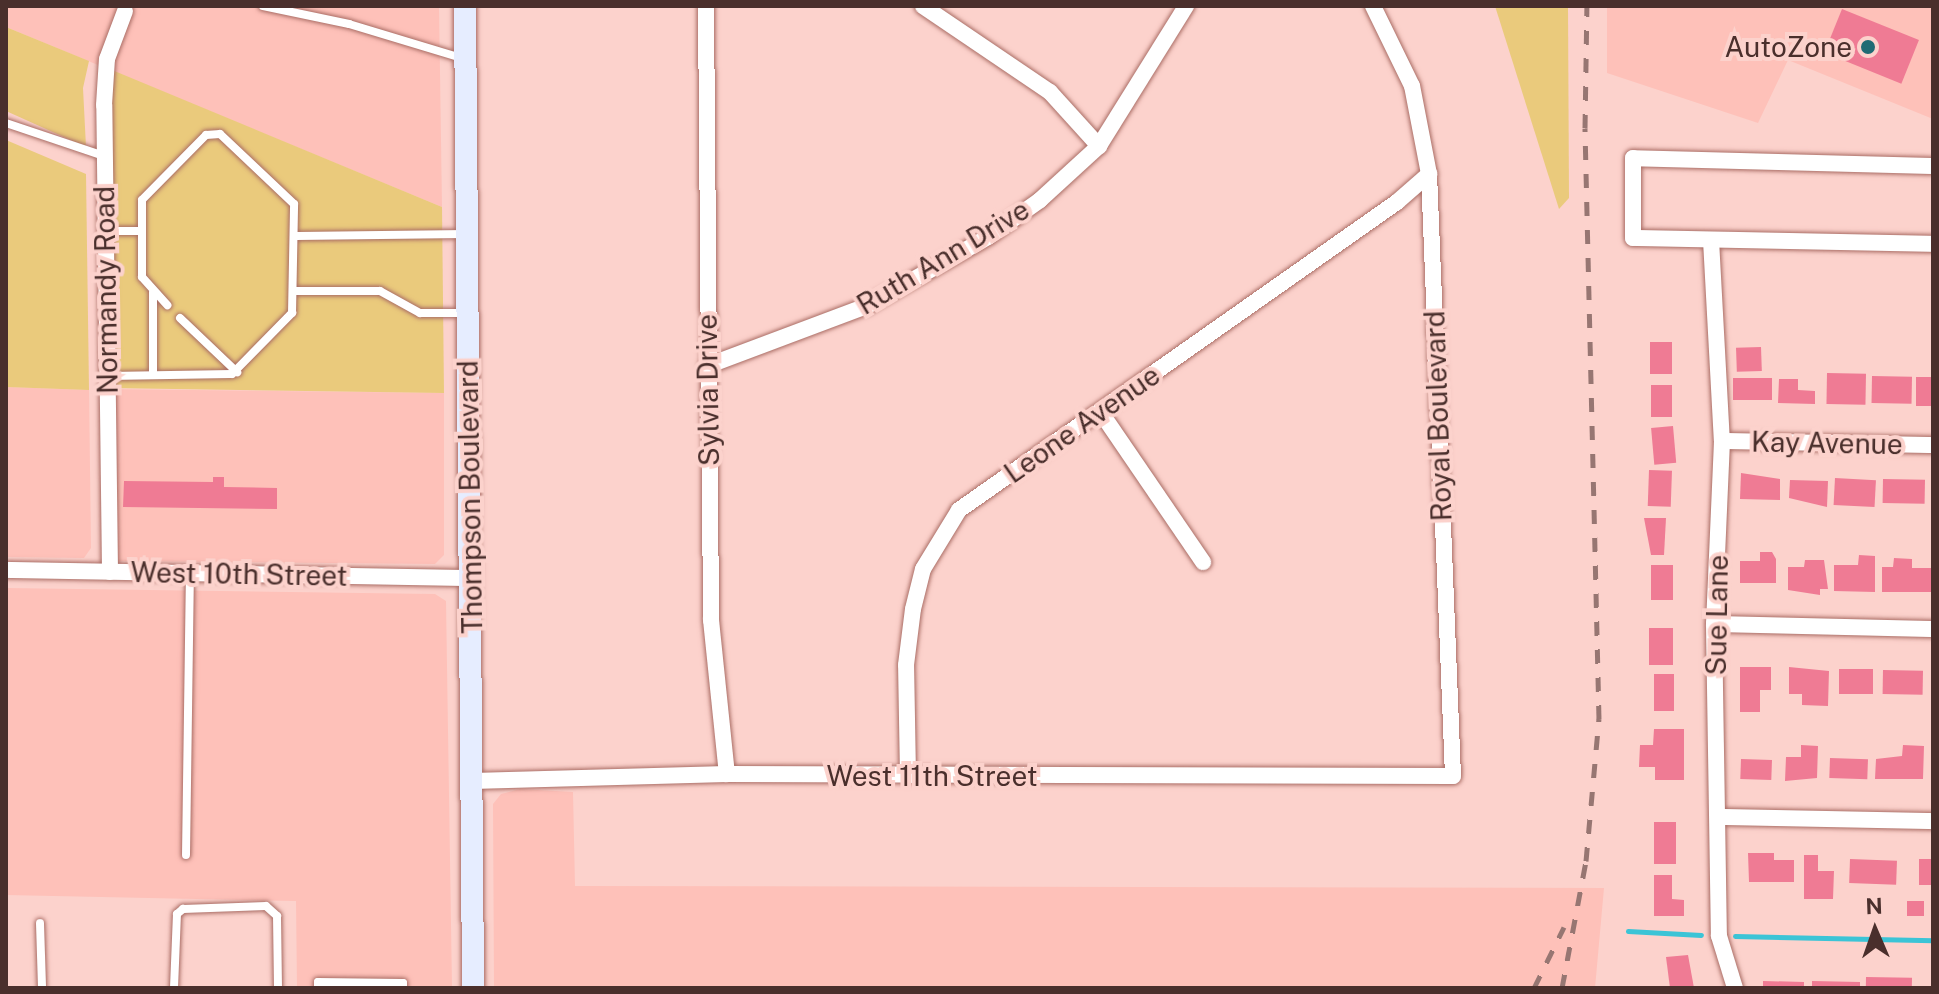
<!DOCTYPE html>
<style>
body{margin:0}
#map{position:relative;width:1939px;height:994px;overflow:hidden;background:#fcd2cc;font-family:"Public Sans",sans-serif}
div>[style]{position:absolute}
.built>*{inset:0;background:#fec1b9}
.green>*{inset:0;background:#eaca7c}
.stream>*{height:5px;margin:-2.5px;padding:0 2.5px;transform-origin:2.5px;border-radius:2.5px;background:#3bc4d6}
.building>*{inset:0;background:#ef7b94;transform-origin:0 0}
.roads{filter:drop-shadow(0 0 2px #aa6d65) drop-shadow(0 0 2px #aa6d65)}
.service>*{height:8px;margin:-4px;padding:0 4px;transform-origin:4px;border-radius:4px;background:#fff}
.minor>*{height:16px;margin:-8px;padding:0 8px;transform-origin:8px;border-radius:8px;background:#fff}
.secondary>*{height:22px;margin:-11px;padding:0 11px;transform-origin:11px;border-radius:11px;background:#e6edff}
.rail>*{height:5px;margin-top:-2.5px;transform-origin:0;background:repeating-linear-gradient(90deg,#977672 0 14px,transparent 0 28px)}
.dots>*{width:22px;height:22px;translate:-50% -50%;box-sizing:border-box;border:4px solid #fcd2cc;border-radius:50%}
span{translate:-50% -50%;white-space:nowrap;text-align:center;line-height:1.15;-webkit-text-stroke:8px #fcd2cc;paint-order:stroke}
.poi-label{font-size:28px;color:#4a2f2c}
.right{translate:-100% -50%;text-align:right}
.street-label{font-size:28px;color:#4a2f2c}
.frame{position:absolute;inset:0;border:8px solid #4a2f2c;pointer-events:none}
.north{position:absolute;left:1835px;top:890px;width:80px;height:80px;-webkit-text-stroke:6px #fcd2cc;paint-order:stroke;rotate:358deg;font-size:22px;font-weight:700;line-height:32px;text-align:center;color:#4a2f2c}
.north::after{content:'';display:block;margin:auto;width:28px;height:36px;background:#4a2f2c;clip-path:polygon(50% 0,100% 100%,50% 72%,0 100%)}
</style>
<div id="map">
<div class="built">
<i style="clip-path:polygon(6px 6px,439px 6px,442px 207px,6px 27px)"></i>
<i style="clip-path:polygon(1607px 6px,1933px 6px,1933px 119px,1788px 60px,1758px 123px,1607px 73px)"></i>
<i style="clip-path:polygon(6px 387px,89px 390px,91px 548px,84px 558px,6px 557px)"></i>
<i style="clip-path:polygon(109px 389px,444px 393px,444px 555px,435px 564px,118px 561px,110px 550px)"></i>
<i style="clip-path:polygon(6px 588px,435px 594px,446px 601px,452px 988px,297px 988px,296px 901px,6px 895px)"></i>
<i style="clip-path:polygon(520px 789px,573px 792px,575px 886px,1604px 888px,1595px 988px,494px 988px,493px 804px,501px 794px)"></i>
</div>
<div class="green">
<i style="clip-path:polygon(1495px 6px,1568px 6px,1569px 198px,1559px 209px)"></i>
<i style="clip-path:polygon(6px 27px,89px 61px,83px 88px,86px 147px,6px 111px)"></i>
<i style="clip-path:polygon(112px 70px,442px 207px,444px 393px,109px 388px)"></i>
<i style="clip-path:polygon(6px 140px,86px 174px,89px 390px,6px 387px)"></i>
</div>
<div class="stream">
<i style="left:1628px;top:931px;width:73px;rotate:3.1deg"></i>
<i style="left:1735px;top:936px;width:198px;rotate:1.2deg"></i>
</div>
<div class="building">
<i style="left:1842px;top:9px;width:83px;height:47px;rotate:22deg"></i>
<i style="left:1650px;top:342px;width:22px;height:32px"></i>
<i style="left:1761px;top:347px;width:24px;height:25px;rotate:88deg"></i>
<i style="left:1827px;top:373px;width:39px;height:31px;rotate:1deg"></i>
<i style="left:1872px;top:376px;width:40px;height:27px;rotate:1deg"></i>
<i style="left:1916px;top:377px;width:17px;height:29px"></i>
<i style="left:1733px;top:378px;width:39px;height:22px"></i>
<i style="clip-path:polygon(1779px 379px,1798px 379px,1798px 390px,1815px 391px,1815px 404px,1778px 403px)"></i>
<i style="left:1651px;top:385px;width:21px;height:32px"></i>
<i style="left:1673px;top:426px;width:37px;height:22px;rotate:85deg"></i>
<i style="left:1649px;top:470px;width:23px;height:36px;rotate:2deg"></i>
<i style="clip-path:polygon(1741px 473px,1780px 479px,1780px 500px,1740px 499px)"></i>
<i style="clip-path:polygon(213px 477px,224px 477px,224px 487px,277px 488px,277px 509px,123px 507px,124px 481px,213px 482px)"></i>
<i style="left:1835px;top:478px;width:41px;height:27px;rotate:3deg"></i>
<i style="left:1883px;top:479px;width:42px;height:24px;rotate:1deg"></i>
<i style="clip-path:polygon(1790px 480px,1828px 481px,1827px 507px,1789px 498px)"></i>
<i style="clip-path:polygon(1644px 518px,1666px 518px,1664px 555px,1651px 555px)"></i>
<i style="clip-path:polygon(1760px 552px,1772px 552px,1776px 559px,1776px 583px,1740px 583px,1740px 561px,1760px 561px)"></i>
<i style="clip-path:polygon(1859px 555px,1875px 556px,1875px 592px,1834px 591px,1834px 565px,1858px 565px)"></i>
<i style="clip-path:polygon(1894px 558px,1912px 559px,1912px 568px,1932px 568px,1932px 592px,1882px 592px,1882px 567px,1893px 567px)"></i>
<i style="clip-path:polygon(1805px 560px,1824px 560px,1828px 589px,1820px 589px,1820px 595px,1788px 590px,1788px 567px,1804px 567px)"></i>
<i style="left:1673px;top:565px;width:35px;height:22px;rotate:90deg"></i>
<i style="left:1649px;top:628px;width:24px;height:37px"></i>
<i style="clip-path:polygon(1740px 667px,1771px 667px,1771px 690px,1760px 690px,1760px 712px,1740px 712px)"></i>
<i style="clip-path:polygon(1789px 667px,1829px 671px,1828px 706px,1802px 705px,1802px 694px,1789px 694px)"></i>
<i style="left:1839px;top:669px;width:34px;height:25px"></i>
<i style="left:1883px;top:670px;width:40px;height:24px;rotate:1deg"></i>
<i style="left:1654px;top:674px;width:20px;height:37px"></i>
<i style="clip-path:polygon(1654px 729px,1684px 729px,1684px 780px,1655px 780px,1655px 767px,1639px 767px,1640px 745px,1653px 745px)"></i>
<i style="clip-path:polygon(1801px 745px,1818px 746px,1817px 778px,1785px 781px,1786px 757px,1801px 757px)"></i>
<i style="clip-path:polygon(1903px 745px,1924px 746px,1923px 779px,1875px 779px,1876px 759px,1902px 756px)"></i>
<i style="left:1830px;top:758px;width:38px;height:20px;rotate:2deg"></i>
<i style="left:1741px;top:759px;width:31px;height:20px;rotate:2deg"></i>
<i style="left:1654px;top:822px;width:22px;height:42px"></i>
<i style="clip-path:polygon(1748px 853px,1774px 853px,1774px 860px,1794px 860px,1794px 882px,1749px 882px)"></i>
<i style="clip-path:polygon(1804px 855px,1818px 855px,1818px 871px,1834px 871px,1833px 899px,1804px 899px)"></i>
<i style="left:1850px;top:859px;width:47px;height:24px;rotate:2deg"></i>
<i style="left:1919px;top:859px;width:14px;height:26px"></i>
<i style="clip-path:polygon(1654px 875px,1672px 875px,1672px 899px,1684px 900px,1684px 916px,1654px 916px)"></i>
<i style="left:1907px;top:901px;width:17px;height:15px"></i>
<i style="clip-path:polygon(1688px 955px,1694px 988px,1670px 988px,1666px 957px)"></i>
<i style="left:1866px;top:977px;width:46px;height:11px;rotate:1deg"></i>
<i style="clip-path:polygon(1763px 981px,1804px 982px,1804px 988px,1763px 988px)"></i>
<i style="clip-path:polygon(1812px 981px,1860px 982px,1860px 988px,1812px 988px)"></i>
</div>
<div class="roads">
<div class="service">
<i style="left:263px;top:6px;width:88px;rotate:11.8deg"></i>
<i style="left:349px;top:24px;width:121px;rotate:16.8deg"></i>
<i style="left:6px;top:123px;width:103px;rotate:18.6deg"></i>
<i style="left:106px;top:231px;width:35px"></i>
<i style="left:296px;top:236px;width:170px;rotate:-0.7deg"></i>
<i style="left:296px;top:291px;width:84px"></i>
<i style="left:380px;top:291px;width:46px;rotate:28.8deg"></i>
<i style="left:420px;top:313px;width:45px"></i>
<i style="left:180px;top:318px;width:79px;rotate:43.5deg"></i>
<i style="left:153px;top:375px;width:83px;rotate:-90deg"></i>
<i style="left:108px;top:376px;width:124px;rotate:-0.9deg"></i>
<i style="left:232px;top:374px;width:86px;rotate:-45.5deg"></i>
<i style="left:292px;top:313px;width:109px;rotate:-88.9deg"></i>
<i style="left:294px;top:204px;width:102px;rotate:-136.6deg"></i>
<i style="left:220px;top:134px;width:14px;rotate:176deg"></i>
<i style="left:206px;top:135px;width:91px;rotate:134.6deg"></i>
<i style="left:142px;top:200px;width:77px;rotate:90deg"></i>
<i style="left:142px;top:277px;width:38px;rotate:48deg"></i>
<i style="left:186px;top:855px;width:282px;rotate:-89.2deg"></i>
<i style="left:40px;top:923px;width:65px;rotate:88.2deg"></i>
<i style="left:174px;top:988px;width:74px;rotate:-87.7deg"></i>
<i style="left:177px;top:914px;width:8px;rotate:-40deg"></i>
<i style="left:183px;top:909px;width:83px;rotate:-2.1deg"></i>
<i style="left:266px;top:906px;width:15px;rotate:42deg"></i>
<i style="left:277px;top:916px;width:72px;rotate:89.2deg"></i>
<i style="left:318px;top:988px;width:6px;rotate:-90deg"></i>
<i style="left:318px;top:982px;width:85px;rotate:0.7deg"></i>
<i style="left:403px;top:983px;width:5px;rotate:90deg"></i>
</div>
<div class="minor">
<i style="left:706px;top:6px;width:614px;rotate:89.53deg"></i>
<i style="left:711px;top:620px;width:155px;rotate:84.1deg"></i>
<i style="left:923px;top:6px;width:153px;rotate:34.1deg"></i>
<i style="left:1050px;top:92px;width:73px;rotate:47.8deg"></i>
<i style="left:1933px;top:166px;width:300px;rotate:-178.5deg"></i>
<i style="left:1633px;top:158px;width:80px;rotate:90deg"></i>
<i style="left:1633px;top:238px;width:300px;rotate:1.1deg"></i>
<i style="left:1711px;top:240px;width:201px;rotate:86.9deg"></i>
<i style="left:1722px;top:441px;width:183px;rotate:92.5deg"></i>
<i style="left:1714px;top:624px;width:312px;rotate:89.1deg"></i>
<i style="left:1719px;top:936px;width:54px;rotate:72.9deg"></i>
<i style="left:707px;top:366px;width:171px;rotate:-20.6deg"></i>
<i style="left:867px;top:306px;width:139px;rotate:-29.7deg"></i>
<i style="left:988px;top:237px;width:64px;rotate:-35.4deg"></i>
<i style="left:1040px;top:200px;width:80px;rotate:-42.5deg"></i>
<i style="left:1099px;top:146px;width:165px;rotate:-58.1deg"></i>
<i style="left:1100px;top:411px;width:183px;rotate:55.7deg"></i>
<i style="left:1722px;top:441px;width:211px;rotate:1.1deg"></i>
<i style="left:6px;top:570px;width:465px;rotate:1deg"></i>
<i style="left:110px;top:572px;width:467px;rotate:-90.7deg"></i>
<i style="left:104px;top:105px;width:46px;rotate:-86.3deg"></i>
<i style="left:107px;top:59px;width:51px;rotate:-69.4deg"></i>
<i style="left:1714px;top:624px;width:219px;rotate:1.3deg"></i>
<i style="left:908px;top:776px;width:111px;rotate:-91deg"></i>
<i style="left:906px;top:665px;width:56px;rotate:-82.9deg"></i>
<i style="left:913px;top:609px;width:41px;rotate:-76deg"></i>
<i style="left:923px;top:569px;width:69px;rotate:-58.6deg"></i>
<i style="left:959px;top:510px;width:535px;rotate:-35.11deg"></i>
<i style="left:1397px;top:202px;width:43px;rotate:-41.2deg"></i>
<i style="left:472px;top:781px;width:255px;rotate:-1.6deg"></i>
<i style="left:727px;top:774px;width:726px;rotate:0.16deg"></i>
<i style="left:1453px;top:776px;width:602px;rotate:-92.28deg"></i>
<i style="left:1429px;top:174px;width:90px;rotate:-100.9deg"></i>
<i style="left:1412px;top:86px;width:89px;rotate:-116deg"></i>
<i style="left:1720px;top:817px;width:213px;rotate:1.1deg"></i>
</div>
<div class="secondary">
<i style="left:465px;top:6px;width:982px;rotate:89.53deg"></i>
</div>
</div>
<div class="rail">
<i style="left:1534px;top:988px;width:68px;rotate:-63.8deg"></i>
<i style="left:1562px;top:988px;width:129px;rotate:-79.3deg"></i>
<i style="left:1586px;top:861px;width:143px;rotate:-84.8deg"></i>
<i style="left:1599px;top:719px;width:591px;rotate:-91.36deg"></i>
<i style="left:1585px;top:128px;width:122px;rotate:-89.1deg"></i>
</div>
<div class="dots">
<i style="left:1868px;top:47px;background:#206b74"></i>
</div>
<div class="poi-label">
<span class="right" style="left:1852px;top:47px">AutoZone</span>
</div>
<div class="street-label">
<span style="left:943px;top:257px;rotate:-31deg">Ruth Ann Drive</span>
<span style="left:106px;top:290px;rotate:-91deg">Normandy Road</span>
<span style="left:708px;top:390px;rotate:-91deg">Sylvia Drive</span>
<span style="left:1438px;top:416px;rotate:-92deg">Royal Boulevard</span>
<span style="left:1082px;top:424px;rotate:-35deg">Leone Avenue</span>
<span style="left:1827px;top:443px;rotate:1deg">Kay Avenue</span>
<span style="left:470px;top:497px;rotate:-91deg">Thompson Boulevard</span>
<span style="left:239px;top:574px;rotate:1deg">West 10th Street</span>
<span style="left:1717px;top:615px;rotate:-89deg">Sue Lane</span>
<span style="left:932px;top:776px">West 11th Street</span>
</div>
<div class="frame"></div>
<div class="north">N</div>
</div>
